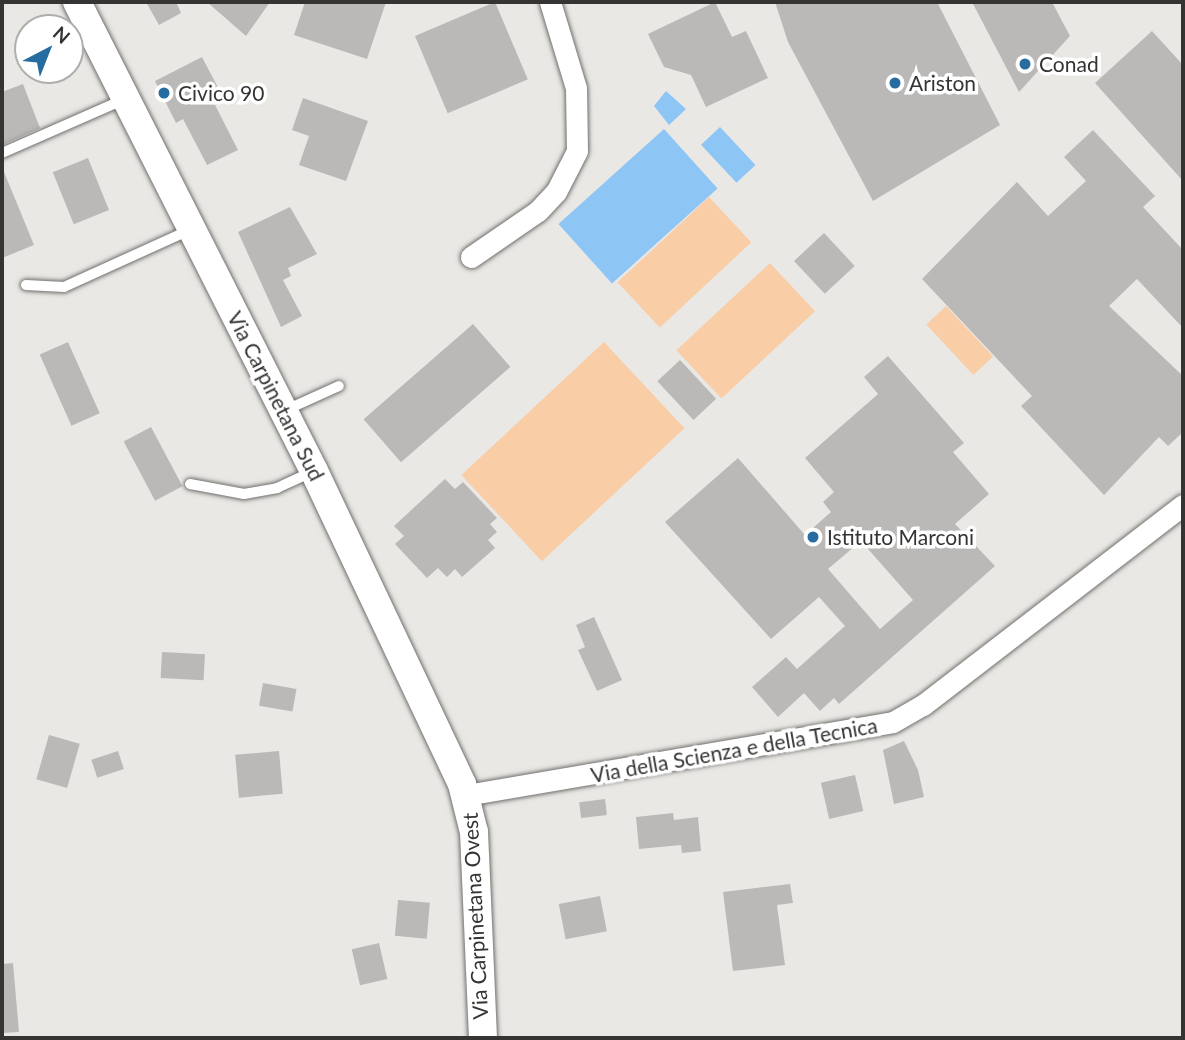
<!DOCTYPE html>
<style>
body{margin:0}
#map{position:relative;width:1185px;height:1040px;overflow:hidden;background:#eae8e5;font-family:Lato,sans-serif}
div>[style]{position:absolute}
.green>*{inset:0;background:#f9cda6;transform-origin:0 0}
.water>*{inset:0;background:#8dc5f5;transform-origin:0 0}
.building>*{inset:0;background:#bbb9b7;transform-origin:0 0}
.roads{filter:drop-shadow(0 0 2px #72706e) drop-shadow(0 0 2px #72706e)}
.lane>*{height:10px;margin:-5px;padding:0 5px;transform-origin:5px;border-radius:5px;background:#fff}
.street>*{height:21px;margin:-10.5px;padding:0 10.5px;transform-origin:10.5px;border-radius:10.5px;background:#fff}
.secondary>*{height:28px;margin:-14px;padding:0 14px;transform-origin:14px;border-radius:14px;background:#fff}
.dots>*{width:19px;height:19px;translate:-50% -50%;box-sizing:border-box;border:4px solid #fff;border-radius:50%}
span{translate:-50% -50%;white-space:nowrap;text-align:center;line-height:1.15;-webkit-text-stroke:7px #fff;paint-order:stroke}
.poi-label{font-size:21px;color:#353433}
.left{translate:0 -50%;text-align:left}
.street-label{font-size:21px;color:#353433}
.frame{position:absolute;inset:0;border:4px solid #353433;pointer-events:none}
.north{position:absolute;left:14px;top:14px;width:70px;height:70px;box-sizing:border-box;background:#fff;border:2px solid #aeaead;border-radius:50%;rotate:42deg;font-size:19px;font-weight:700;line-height:28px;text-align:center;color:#353433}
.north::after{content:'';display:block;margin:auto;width:24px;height:32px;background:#266ca0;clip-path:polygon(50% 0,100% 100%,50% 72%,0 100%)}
</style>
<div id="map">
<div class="green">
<i style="left:709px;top:197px;width:62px;height:125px;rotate:47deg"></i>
<i style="left:770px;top:263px;width:66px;height:128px;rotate:47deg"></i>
<i style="left:946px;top:306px;width:69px;height:27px;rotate:47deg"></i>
<i style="left:604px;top:342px;width:118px;height:195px;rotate:47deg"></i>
</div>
<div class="water">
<i style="clip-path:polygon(666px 91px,686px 109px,669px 125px,654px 106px)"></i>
<i style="left:720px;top:127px;width:52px;height:26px;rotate:47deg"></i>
<i style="left:664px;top:129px;width:80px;height:142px;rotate:48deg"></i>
</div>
<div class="building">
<i style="clip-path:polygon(146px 2px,176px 2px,181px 13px,159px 25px)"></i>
<i style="clip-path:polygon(207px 2px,270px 2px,246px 36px)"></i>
<i style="clip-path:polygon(305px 2px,386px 2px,367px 59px,294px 35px)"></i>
<i style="left:495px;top:2px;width:84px;height:87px;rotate:67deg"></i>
<i style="clip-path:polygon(715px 2px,732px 37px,746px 31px,768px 78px,706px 107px,691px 75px,664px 67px,648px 34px)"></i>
<i style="clip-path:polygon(775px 2px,937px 2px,1000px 125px,873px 201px,788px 42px)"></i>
<i style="clip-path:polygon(972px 2px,1052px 2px,1070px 36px,1019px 92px)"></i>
<i style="clip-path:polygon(1152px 31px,1183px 65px,1183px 181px,1095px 83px)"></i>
<i style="clip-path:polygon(202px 57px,224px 99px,214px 103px,238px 150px,207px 165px,183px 119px,176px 123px,155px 81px)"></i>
<i style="clip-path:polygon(23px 84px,40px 128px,2px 145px,2px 92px)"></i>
<i style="clip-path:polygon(303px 98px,368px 121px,346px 181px,299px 165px,309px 136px,292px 130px)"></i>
<i style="clip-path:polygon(1093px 130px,1155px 196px,1143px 207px,1183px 250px,1183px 328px,1137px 279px,1109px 306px,1183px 376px,1183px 432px,1168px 446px,1159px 437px,1104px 495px,1021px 406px,1032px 396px,922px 279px,1017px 182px,1048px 216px,1086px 181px,1064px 157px)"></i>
<i style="left:88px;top:158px;width:56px;height:38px;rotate:68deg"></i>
<i style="clip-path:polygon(2px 167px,34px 245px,2px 258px)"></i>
<i style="clip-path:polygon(290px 207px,317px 254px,288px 268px,291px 276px,283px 280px,302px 316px,281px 327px,238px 232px)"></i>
<i style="left:824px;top:233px;width:45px;height:41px;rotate:47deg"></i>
<i style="left:473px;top:324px;width:57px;height:145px;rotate:49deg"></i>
<i style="left:68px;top:342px;width:78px;height:31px;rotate:66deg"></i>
<i style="clip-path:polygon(evenodd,888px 356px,964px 443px,953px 452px,989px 494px,955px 524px,995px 566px,839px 704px,834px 698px,820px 711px,804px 693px,778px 717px,752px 687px,786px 657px,797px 669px,845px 626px,819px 597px,771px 639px,665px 522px,738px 458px,805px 535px,831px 512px,823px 502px,834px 492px,805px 458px,878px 394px,864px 377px,888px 356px,861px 541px,913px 600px,880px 629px,828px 569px,861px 541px)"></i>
<i style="left:680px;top:360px;width:53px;height:31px;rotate:47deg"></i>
<i style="left:151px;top:427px;width:67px;height:31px;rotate:62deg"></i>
<i style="clip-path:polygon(445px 479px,455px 489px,463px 482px,497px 518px,490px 524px,497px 532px,488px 540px,495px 548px,462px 577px,455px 569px,447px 577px,438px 568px,427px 578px,395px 544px,404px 536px,394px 526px)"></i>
<i style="clip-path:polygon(594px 617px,622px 680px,597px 691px,578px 650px,585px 647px,576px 625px)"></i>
<i style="left:162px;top:652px;width:43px;height:26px;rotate:3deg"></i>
<i style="left:263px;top:683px;width:34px;height:23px;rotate:10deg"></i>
<i style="left:49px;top:735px;width:32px;height:46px;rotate:16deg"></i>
<i style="clip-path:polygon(904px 741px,918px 770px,924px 797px,894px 804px,883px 750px)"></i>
<i style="left:118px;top:751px;width:19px;height:28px;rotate:72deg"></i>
<i style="left:279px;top:751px;width:43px;height:44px;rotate:85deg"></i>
<i style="left:855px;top:775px;width:37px;height:35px;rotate:77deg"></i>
<i style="left:605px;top:799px;width:16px;height:26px;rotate:83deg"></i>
<i style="clip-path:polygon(673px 813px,674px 820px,698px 817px,701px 851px,682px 853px,681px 845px,639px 849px,636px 817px)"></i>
<i style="clip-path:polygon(790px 884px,793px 903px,777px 905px,785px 965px,733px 971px,723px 892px)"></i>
<i style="left:600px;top:896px;width:36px;height:42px;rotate:79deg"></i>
<i style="left:398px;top:900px;width:32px;height:36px;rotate:5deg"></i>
<i style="left:379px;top:943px;width:37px;height:28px;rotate:77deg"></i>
<i style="clip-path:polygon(13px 963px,19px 1032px,2px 1033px,2px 964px)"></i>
</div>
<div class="roads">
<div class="lane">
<i style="left:2px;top:153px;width:134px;rotate:-23.7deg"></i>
<i style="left:26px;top:285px;width:38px;rotate:3deg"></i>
<i style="left:64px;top:287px;width:141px;rotate:-24.4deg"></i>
<i style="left:286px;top:410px;width:58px;rotate:-24.4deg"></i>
<i style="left:190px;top:484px;width:55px;rotate:10.5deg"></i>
<i style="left:244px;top:494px;width:34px;rotate:-10deg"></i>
<i style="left:277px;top:488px;width:41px;rotate:-24.7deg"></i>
</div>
<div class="street">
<i style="left:471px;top:257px;width:81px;rotate:-34.5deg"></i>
<i style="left:538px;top:211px;width:26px;rotate:-47deg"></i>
<i style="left:556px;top:192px;width:46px;rotate:-62.9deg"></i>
<i style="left:577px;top:151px;width:63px;rotate:-90.9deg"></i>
<i style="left:576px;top:88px;width:90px;rotate:-106.8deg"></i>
<i style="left:466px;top:795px;width:433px;rotate:-9.7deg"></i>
<i style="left:893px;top:722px;width:34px;rotate:-30deg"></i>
<i style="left:923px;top:705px;width:328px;rotate:-37.6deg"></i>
</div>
<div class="secondary">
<i style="left:77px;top:2px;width:525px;rotate:63.19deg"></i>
<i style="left:314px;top:471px;width:346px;rotate:64.7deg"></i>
<i style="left:462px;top:784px;width:49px;rotate:76deg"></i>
<i style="left:474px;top:832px;width:206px;rotate:87.5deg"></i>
</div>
</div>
<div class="dots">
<i style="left:1025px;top:64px;background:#266ca0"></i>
<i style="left:895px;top:83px;background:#266ca0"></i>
<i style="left:164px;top:93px;background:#266ca0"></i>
<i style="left:813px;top:537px;background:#266ca0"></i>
</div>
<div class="poi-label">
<span class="left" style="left:1039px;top:64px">Conad</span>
<span class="left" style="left:909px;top:83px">Ariston</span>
<span class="left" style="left:178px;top:93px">Civico 90</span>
<span class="left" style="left:827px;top:537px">Istituto Marconi</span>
</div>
<div class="street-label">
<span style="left:276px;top:396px;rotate:63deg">Via Carpinetana Sud</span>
<span style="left:734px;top:750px;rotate:-10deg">Via della Scienza e della Tecnica</span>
<span style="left:475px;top:916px;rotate:-93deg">Via Carpinetana Ovest</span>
</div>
<div class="frame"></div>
<div class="north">N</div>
</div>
